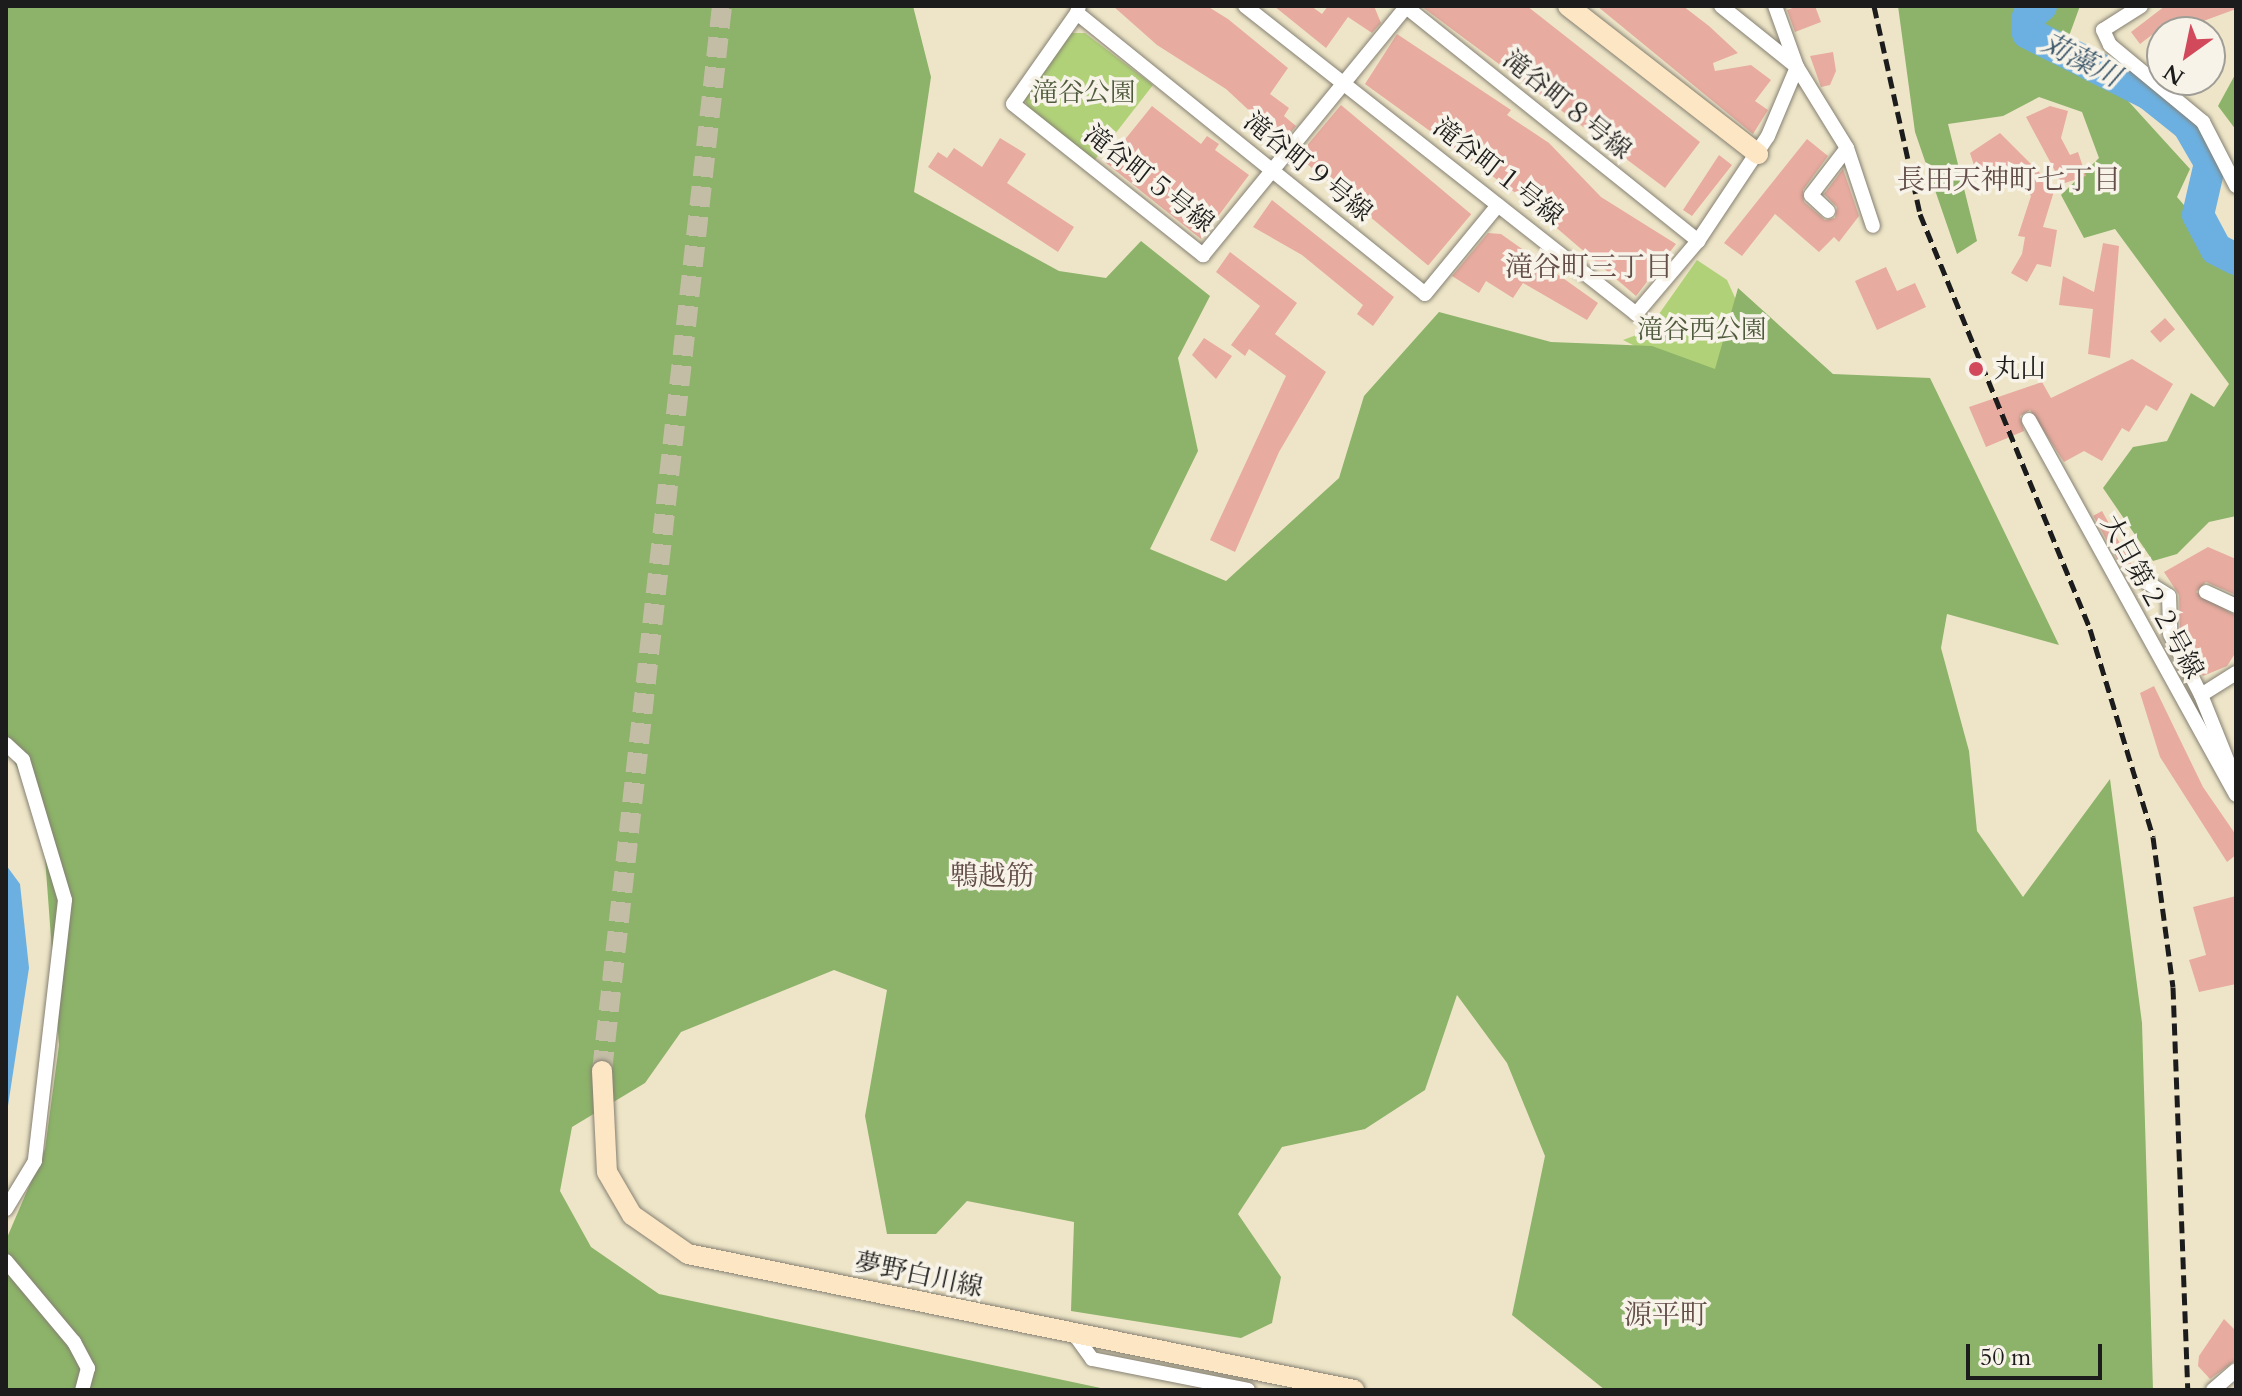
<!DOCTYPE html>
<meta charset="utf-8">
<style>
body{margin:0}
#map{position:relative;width:2242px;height:1396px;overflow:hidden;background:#eee5c8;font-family:Cardo,"Noto Serif JP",serif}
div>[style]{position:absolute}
.green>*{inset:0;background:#b1d179}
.forest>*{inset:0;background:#8cb369}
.water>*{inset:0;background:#6cb0e1}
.river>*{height:32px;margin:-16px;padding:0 16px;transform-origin:16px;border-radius:16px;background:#6cb0e1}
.building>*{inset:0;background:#e8aba0;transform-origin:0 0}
.secondary-tunnel>*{height:20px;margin-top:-10px;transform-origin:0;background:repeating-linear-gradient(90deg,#c4bda6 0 20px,transparent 0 30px)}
.roads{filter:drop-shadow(0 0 2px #858072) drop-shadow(0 0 2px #858072)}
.street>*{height:14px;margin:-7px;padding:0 7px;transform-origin:7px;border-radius:7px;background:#fff}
.secondary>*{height:20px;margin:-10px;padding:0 10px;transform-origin:10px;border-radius:10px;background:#fce6c4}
.rail>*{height:5px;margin-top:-2.5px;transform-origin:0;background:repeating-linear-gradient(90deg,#1c1c1c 0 12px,transparent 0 18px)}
.dots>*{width:22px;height:22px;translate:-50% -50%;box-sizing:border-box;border:4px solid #f7f3e8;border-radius:50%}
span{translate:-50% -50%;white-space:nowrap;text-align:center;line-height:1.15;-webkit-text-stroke:7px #f7f3e8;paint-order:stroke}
.park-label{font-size:26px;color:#505b3d}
.street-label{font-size:26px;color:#1c1c1c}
.poi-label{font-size:26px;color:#1c1c1c}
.left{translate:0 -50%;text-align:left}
.water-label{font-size:28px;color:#3c576b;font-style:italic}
.neighbourhood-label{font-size:28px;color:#634e4a}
.frame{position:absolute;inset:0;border:8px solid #1c1c1c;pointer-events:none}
.north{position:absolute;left:2146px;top:16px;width:80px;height:80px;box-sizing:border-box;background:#f7f3e8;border:2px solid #9f9d96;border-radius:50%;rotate:213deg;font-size:22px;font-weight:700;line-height:32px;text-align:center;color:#1c1c1c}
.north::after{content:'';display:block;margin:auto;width:28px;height:36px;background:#d1495b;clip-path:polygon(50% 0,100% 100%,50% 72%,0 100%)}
.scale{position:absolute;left:1966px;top:1344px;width:136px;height:36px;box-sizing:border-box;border:4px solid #1c1c1c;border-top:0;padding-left:10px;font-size:24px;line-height:28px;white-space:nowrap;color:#1c1c1c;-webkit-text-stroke:6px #f7f3e8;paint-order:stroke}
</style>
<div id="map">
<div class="green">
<i style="clip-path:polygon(1065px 33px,1085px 33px,1153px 85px,1094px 161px,1028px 110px,1024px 95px)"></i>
<i style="clip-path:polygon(1697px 260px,1727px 280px,1774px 384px,1757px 408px,1623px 340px,1647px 331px)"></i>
</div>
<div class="forest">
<i style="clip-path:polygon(6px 6px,913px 6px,931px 77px,914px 192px,1059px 271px,1106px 278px,1141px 241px,1210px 296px,1178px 358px,1198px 451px,1150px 549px,1226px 581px,1339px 478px,1364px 396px,1439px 312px,1551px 342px,1652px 346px,1715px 369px,1738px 288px,1833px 374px,1930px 378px,2059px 645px,1947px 614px,1941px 648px,1969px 751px,1977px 831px,2023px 897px,2110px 779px,2142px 1023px,2153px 1390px,1605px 1390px,1512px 1315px,1545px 1156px,1507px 1063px,1457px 995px,1425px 1090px,1365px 1129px,1282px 1147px,1238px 1214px,1281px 1277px,1272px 1323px,1241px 1338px,1071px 1311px,1074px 1222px,967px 1201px,936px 1234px,887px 1234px,865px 1116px,887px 990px,834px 970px,681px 1032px,645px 1083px,572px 1127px,560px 1191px,591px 1247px,659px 1294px,1110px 1390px,6px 1390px,6px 1240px,45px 1149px,59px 1045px,42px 817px,6px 746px)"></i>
<i style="clip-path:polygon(1898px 6px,2080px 6px,2069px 36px,2190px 169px,2177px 197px,2236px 265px,2236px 516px,2209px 522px,2177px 554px,2153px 561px,2103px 488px,2133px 447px,2167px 441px,2191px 393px,2214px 407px,2229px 384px,2115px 229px,2084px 238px,2061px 195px,2099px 158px,2082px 112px,2039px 97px,2003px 116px,1948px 124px,1977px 241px,1957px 254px,1915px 132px)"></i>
<i style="clip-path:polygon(2236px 73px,2236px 130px,2218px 106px)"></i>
</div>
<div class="water">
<i style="clip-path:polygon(6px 865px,20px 884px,29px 968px,6px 1119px)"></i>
</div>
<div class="river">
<i style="left:2041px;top:6px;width:17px;rotate:140deg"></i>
<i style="left:2028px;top:17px;width:16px;rotate:90deg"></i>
<i style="left:2028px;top:33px;width:136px;rotate:26.8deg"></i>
<i style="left:2149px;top:94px;width:50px;rotate:38.5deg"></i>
<i style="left:2188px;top:125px;width:44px;rotate:59.9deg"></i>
<i style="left:2210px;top:163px;width:53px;rotate:103deg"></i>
<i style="left:2198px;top:215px;width:38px;rotate:62deg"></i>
<i style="left:2216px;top:249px;width:22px;rotate:27deg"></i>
</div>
<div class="building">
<i style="clip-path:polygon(1113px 6px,1207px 6px,1228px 19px,1288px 68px,1270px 94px,1289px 108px,1284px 116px,1296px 126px,1283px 142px,1226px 89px,1157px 45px)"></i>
<i style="clip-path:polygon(1274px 6px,1311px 6px,1322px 14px,1328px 6px,1374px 6px,1381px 23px,1372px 33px,1348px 17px,1326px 48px)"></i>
<i style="clip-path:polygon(1421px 6px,1527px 6px,1700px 142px,1665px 188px)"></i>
<i style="clip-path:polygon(1597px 6px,1683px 6px,1709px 26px,1738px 53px,1713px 63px,1715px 71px,1751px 65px,1771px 80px,1755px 101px,1768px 110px,1753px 134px)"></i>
<i style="clip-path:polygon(1798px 6px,1815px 6px,1821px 22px,1795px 32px,1787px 10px)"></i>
<i style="clip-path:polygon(2165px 6px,2236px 6px,2236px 9px,2179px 30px,2174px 18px,2140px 44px,2131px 32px)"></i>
<i style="clip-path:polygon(1397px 34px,1511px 110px,1507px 115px,1549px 143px,1601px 197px,1676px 244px,1636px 296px,1517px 194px,1365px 84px)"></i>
<i style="clip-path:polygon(1833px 52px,1836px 71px,1830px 85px,1821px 87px,1810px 56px)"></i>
<i style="left:1341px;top:105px;width:170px;height:67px;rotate:40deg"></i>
<i style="clip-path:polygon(1152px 106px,1201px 144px,1207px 136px,1219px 144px,1215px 150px,1249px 175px,1201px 239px,1106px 163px)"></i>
<i style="clip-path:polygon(2050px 106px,2068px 111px,2061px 138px,2070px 155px,2078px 152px,2086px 176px,2062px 184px,2026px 117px)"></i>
<i style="clip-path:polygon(2000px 133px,2055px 188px,2043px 227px,2057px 230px,2051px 267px,2037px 264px,2027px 282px,2011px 273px,2022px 254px,2025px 237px,2018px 236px,2031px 196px,2012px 171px,1983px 193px,1970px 153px)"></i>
<i style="clip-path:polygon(1000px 138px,1026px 154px,1007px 183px,1074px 227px,1058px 252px,928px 167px,938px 152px,947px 158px,954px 148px,982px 167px)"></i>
<i style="clip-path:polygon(1807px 139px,1828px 156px,1803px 190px,1804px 202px,1825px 220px,1835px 218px,1837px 207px,1824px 194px,1843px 169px,1859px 216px,1839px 242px,1834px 237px,1819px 252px,1775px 214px,1742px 256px,1724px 243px)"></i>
<i style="clip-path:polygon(1719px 155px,1732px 165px,1692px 216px,1683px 210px)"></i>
<i style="clip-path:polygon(1272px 200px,1394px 297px,1373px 326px,1357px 314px,1363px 305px,1302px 255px,1253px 227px)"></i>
<i style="clip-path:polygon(1488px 233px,1501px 234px,1598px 303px,1587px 320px,1523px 283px,1513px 298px,1486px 281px,1479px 293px,1452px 276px)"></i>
<i style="clip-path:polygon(2103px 243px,2119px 246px,2110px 358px,2088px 354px,2093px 309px,2059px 305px,2063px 276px,2094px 292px)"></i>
<i style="clip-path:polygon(1230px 252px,1297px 303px,1275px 334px,1326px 372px,1279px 452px,1235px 552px,1210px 540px,1286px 376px,1249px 349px,1245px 356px,1231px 345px,1260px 306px,1216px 272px)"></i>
<i style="clip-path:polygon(1886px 267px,1897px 291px,1915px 283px,1926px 307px,1877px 330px,1855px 281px)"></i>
<i style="left:2165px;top:318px;width:15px;height:20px;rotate:48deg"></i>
<i style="clip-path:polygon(1204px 338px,1232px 356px,1216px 379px,1192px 355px)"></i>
<i style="clip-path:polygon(2132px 359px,2173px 384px,2157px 411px,2146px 405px,2129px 432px,2122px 428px,2102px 461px,2084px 451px,2064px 462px,2030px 410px,2020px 416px,2024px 431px,1986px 447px,1969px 407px,2042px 382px,2051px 398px)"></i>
<i style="left:2102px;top:511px;width:60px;height:10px;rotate:61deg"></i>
<i style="clip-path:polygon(2208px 547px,2236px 559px,2236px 595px,2206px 582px,2196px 592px,2236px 616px,2236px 652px,2227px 666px,2203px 676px,2180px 631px,2179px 595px,2164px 572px)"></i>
<i style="clip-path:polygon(2154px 686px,2203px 787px,2236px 835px,2236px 855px,2227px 862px,2160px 757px,2140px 693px)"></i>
<i style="clip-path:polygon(2236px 896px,2236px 984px,2199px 992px,2189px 960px,2206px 955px,2193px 907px)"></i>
<i style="clip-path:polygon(2224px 1319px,2236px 1331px,2236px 1360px,2210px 1379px,2198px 1366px,2199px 1356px)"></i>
</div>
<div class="secondary-tunnel">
<i style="left:602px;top:1071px;width:1072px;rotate:-83.57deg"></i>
</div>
<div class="roads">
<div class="street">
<i style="left:1079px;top:6px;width:7px;rotate:106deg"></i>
<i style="left:1077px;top:13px;width:447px;rotate:38.9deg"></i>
<i style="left:1425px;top:294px;width:115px;rotate:-50.6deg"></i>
<i style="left:1245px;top:6px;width:498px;rotate:38.2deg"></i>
<i style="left:1636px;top:314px;width:96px;rotate:-49.7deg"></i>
<i style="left:1698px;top:241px;width:126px;rotate:-56.3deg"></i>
<i style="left:1768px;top:136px;width:75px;rotate:-67.2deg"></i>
<i style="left:1797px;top:67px;width:65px;rotate:-109.8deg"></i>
<i style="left:1405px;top:6px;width:376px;rotate:38.7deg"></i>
<i style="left:1721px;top:6px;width:97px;rotate:38.8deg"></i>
<i style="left:1797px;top:67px;width:95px;rotate:58.3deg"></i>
<i style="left:1847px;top:148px;width:82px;rotate:71.6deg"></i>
<i style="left:2141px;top:6px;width:45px;rotate:147.7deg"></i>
<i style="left:2103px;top:30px;width:17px;rotate:65deg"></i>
<i style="left:2110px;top:45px;width:121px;rotate:39.6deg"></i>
<i style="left:2203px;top:122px;width:72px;rotate:62.7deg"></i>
<i style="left:1077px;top:13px;width:111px;rotate:125.1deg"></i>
<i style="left:1013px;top:104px;width:243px;rotate:38.5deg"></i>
<i style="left:1203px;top:255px;width:322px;rotate:-50.7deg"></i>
<i style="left:1828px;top:211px;width:23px;rotate:-137deg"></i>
<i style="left:1811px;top:195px;width:59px;rotate:-52.5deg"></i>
<i style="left:2029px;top:420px;width:428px;rotate:61.1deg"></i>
<i style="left:2140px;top:578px;width:34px;rotate:32deg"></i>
<i style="left:2169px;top:596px;width:38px;rotate:88deg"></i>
<i style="left:2170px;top:634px;width:68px;rotate:63.1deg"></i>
<i style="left:2206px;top:592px;width:33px;rotate:25deg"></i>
<i style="left:2236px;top:673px;width:41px;rotate:147.8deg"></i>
<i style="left:2201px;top:695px;width:94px;rotate:68.1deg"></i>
<i style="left:6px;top:744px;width:23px;rotate:43deg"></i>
<i style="left:23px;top:760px;width:146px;rotate:73.3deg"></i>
<i style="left:65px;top:900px;width:263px;rotate:96.6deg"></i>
<i style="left:35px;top:1161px;width:56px;rotate:121.1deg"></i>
<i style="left:6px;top:1261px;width:106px;rotate:50deg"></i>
<i style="left:74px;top:1342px;width:30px;rotate:62deg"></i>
<i style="left:88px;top:1368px;width:23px;rotate:105deg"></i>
<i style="left:1074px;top:1334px;width:31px;rotate:54deg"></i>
<i style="left:1092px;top:1359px;width:159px;rotate:11.2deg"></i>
<i style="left:2213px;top:1390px;width:30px;rotate:-41deg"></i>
</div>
<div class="secondary">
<i style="left:1568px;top:6px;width:241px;rotate:37.9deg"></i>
<i style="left:602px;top:1071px;width:101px;rotate:87.2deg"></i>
<i style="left:607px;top:1172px;width:50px;rotate:59.8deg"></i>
<i style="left:632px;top:1215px;width:68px;rotate:34.9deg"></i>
<i style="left:688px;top:1254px;width:680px;rotate:11.54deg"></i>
</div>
</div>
<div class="rail">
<i style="left:1874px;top:6px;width:213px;rotate:77.5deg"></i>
<i style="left:1920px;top:214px;width:448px;rotate:67.7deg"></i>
<i style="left:2090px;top:629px;width:217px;rotate:73.1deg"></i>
<i style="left:2153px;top:837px;width:151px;rotate:82.4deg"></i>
<i style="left:2173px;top:987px;width:403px;rotate:87.9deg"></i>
</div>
<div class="dots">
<i style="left:1976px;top:369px;background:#d1495b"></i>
</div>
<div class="park-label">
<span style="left:1084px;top:93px">滝谷公園</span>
<span style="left:1702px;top:330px">滝谷西公園</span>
</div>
<div class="street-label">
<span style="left:1567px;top:105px;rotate:39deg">滝谷町８号線</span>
<span style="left:1308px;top:167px;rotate:39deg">滝谷町９号線</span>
<span style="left:1498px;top:172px;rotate:38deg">滝谷町１号線</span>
<span style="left:1149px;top:179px;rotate:38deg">滝谷町５号線</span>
<span style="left:2152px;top:597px;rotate:61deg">大日第２２号線</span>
<span style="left:919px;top:1275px;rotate:12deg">夢野白川線</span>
</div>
<div class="poi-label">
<span class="left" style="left:1994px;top:369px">丸山</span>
</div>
<div class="water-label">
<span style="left:2081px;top:60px;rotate:27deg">苅藻川</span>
</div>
<div class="neighbourhood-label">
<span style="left:2009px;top:180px">長田天神町七丁目</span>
<span style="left:1589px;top:267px">滝谷町三丁目</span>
<span style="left:992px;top:876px">鵯越筋</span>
<span style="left:1666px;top:1315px">源平町</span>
</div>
<div class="frame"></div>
<div class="north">N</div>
<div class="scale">50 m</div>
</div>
